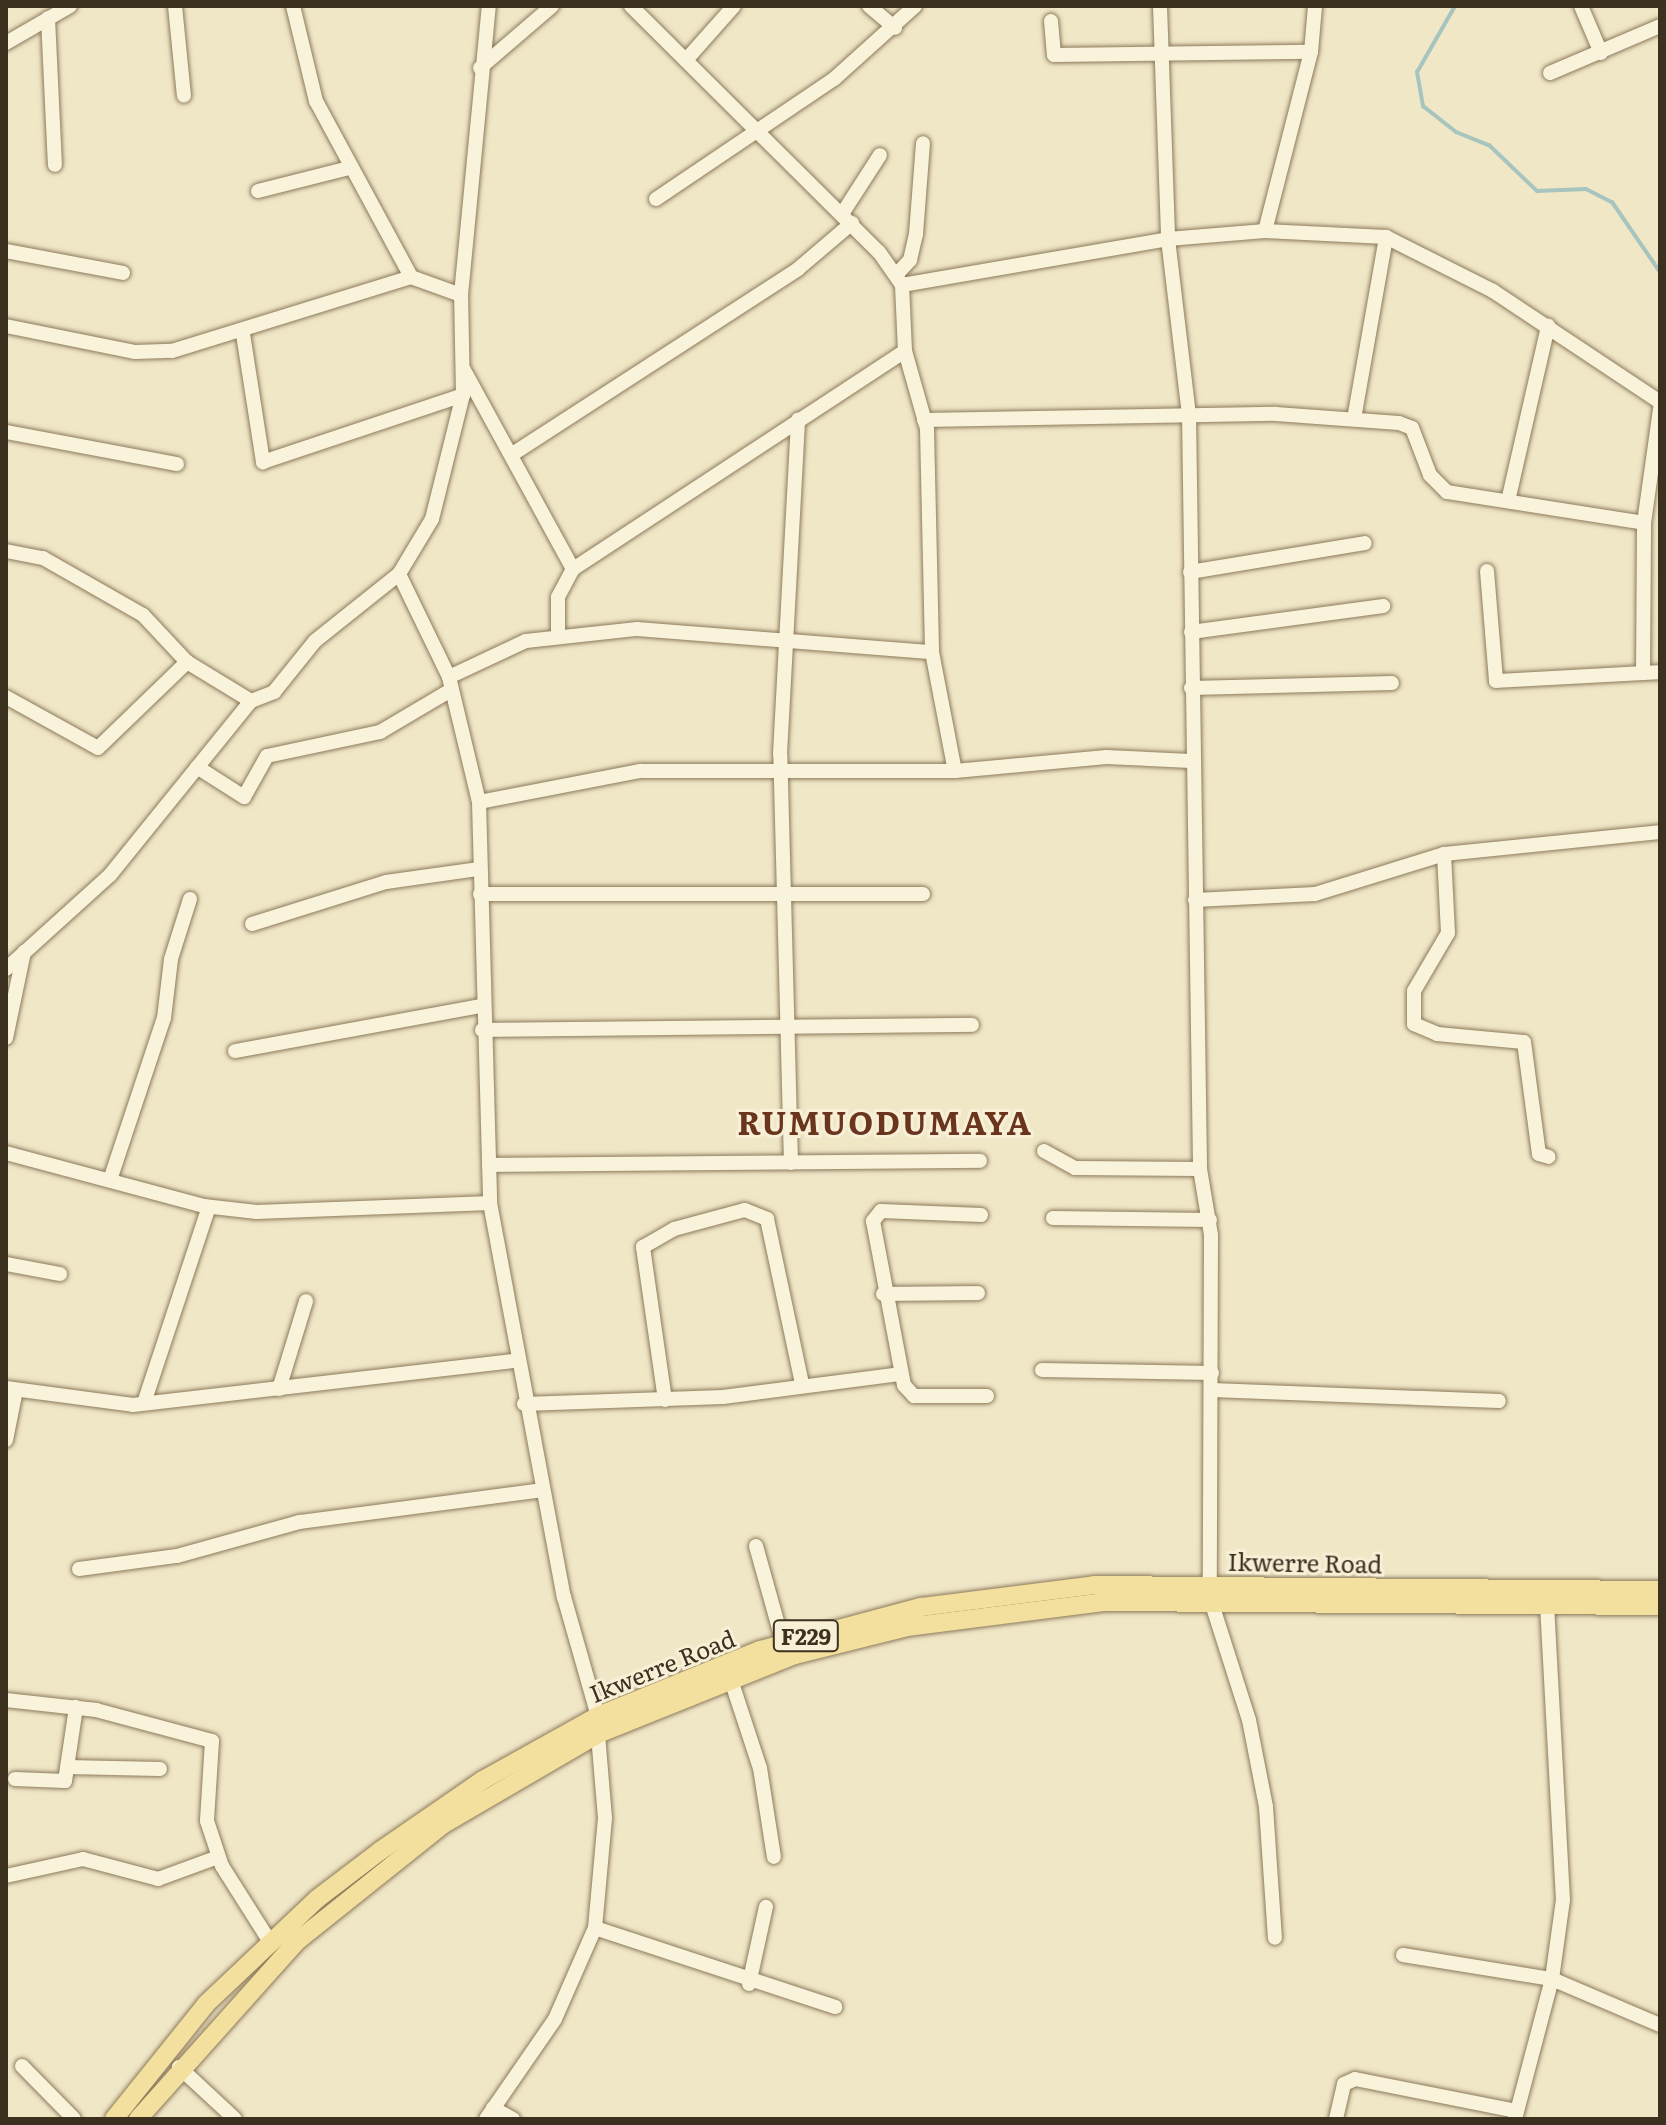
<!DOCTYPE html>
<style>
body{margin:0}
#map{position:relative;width:1666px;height:2125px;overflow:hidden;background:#f0e7c7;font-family:Literata,serif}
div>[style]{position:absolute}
.stream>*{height:4px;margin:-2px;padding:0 2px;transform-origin:2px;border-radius:2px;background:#a8c4be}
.roads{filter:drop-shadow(0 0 2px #8c7a5b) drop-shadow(0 0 2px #8c7a5b)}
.minor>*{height:14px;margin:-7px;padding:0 7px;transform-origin:7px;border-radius:7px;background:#faf3db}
.major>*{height:18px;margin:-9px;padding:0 9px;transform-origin:9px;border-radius:9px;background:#f3e09e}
span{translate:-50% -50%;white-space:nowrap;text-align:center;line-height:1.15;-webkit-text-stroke:6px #f7f0d7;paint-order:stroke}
.shield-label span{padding:2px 6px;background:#f7f0d7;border:2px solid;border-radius:6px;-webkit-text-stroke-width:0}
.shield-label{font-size:22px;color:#3c301f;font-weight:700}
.street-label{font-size:24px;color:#3c301f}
.district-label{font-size:32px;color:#6a341d;font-weight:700;letter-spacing:2px}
.frame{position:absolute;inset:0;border:8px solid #3c301f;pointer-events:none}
</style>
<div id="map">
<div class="stream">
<i style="left:1455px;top:6px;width:76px;rotate:119.9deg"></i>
<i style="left:1417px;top:72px;width:35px;rotate:80deg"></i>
<i style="left:1423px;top:106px;width:42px;rotate:38.2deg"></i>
<i style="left:1456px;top:132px;width:35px;rotate:22deg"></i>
<i style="left:1489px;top:145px;width:66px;rotate:43.8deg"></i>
<i style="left:1537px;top:191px;width:49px;rotate:-2.3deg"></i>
<i style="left:1586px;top:189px;width:29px;rotate:27deg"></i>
<i style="left:1612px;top:202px;width:85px;rotate:55.6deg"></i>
</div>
<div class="roads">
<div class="minor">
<i style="left:175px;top:6px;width:90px;rotate:84.3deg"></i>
<i style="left:293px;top:6px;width:98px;rotate:76.4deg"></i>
<i style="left:316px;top:101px;width:200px;rotate:61.6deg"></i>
<i style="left:411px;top:277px;width:53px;rotate:19.8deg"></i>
<i style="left:631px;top:6px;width:349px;rotate:44.8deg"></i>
<i style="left:879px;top:252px;width:40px;rotate:55.1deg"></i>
<i style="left:902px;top:285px;width:66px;rotate:87.4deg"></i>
<i style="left:905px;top:351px;width:81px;rotate:74.2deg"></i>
<i style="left:927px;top:429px;width:223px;rotate:88.7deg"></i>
<i style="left:932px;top:652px;width:121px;rotate:79.1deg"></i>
<i style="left:869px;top:6px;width:34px;rotate:40deg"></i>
<i style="left:1160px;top:6px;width:233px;rotate:88deg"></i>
<i style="left:1168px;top:239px;width:177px;rotate:83.2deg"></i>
<i style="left:1189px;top:415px;width:754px;rotate:89.16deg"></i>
<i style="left:1200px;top:1169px;width:67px;rotate:80.5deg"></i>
<i style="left:1211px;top:1235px;width:350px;rotate:90.2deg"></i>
<i style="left:1581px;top:6px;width:51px;rotate:66.9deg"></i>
<i style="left:48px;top:18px;width:147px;rotate:87.3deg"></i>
<i style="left:1051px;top:21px;width:34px;rotate:85deg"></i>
<i style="left:1054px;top:55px;width:257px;rotate:-0.7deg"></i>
<i style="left:6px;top:43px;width:74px;rotate:-30deg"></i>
<i style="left:686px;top:60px;width:72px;rotate:-48.4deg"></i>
<i style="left:480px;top:68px;width:95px;rotate:-40.7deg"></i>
<i style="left:1550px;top:73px;width:120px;rotate:-23.1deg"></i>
<i style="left:258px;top:191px;width:94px;rotate:-14.2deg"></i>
<i style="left:656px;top:199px;width:215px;rotate:-34deg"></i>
<i style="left:834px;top:79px;width:109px;rotate:-42deg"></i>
<i style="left:842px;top:214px;width:70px;rotate:-57.2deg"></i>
<i style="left:1265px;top:231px;width:185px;rotate:-75.6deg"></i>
<i style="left:1311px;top:52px;width:46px;rotate:-85deg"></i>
<i style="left:6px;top:251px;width:119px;rotate:10.6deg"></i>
<i style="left:896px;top:275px;width:21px;rotate:-47deg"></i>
<i style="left:910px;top:260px;width:27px;rotate:-77deg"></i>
<i style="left:916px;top:234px;width:91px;rotate:-85.6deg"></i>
<i style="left:902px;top:285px;width:270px;rotate:-9.8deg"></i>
<i style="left:1168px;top:239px;width:97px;rotate:-4.7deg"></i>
<i style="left:1265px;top:231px;width:121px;rotate:2.8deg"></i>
<i style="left:1386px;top:237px;width:120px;rotate:26.8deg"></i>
<i style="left:1493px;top:291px;width:201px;rotate:33.6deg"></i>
<i style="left:6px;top:326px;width:132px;rotate:11.4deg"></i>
<i style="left:135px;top:352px;width:37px;rotate:-2deg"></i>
<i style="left:172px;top:351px;width:250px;rotate:-17.2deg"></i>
<i style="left:243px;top:334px;width:130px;rotate:81.1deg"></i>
<i style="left:263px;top:462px;width:211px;rotate:-18.5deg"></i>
<i style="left:464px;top:370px;width:227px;rotate:61.3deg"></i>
<i style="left:1354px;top:419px;width:185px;rotate:-80deg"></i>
<i style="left:924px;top:420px;width:352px;rotate:-1deg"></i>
<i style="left:1276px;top:414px;width:123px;rotate:4.2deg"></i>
<i style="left:1399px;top:423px;width:14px;rotate:21deg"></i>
<i style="left:1412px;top:428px;width:50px;rotate:69deg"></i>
<i style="left:1430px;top:475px;width:24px;rotate:45deg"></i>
<i style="left:1447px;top:492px;width:199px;rotate:8.9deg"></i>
<i style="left:6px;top:432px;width:174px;rotate:10.6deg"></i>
<i style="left:511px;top:455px;width:342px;rotate:-32.9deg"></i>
<i style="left:798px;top:269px;width:71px;rotate:-40.4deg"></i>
<i style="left:1508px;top:501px;width:180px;rotate:-77.1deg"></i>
<i style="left:6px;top:551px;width:38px;rotate:11deg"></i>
<i style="left:43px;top:558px;width:115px;rotate:29.7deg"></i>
<i style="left:143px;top:615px;width:64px;rotate:46.9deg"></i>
<i style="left:187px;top:662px;width:75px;rotate:31.4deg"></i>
<i style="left:1487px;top:571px;width:110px;rotate:85.3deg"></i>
<i style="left:1496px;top:681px;width:164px;rotate:-3.1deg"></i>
<i style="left:1190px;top:572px;width:177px;rotate:-9.4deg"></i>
<i style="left:399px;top:574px;width:114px;rotate:64.1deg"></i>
<i style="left:449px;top:677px;width:129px;rotate:76.5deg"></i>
<i style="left:479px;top:802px;width:401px;rotate:88.4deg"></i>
<i style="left:490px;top:1203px;width:401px;rotate:79.4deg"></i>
<i style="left:564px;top:1597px;width:124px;rotate:74.1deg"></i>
<i style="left:1191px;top:632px;width:194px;rotate:-7.7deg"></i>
<i style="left:558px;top:633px;width:36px;rotate:-90deg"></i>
<i style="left:558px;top:597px;width:32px;rotate:-62deg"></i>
<i style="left:573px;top:569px;width:397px;rotate:-33.3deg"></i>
<i style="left:1643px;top:673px;width:150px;rotate:-89.6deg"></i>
<i style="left:1644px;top:523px;width:115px;rotate:-82deg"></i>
<i style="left:449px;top:677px;width:85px;rotate:-25.1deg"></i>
<i style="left:526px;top:641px;width:112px;rotate:-6.2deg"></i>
<i style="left:637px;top:629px;width:296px;rotate:4.5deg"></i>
<i style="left:1191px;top:688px;width:201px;rotate:-1.4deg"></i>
<i style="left:6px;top:697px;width:105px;rotate:29deg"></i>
<i style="left:98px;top:748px;width:124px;rotate:-44deg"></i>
<i style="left:197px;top:767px;width:56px;rotate:32.6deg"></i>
<i style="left:244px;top:797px;width:47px;rotate:-60.7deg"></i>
<i style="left:267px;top:756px;width:116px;rotate:-12deg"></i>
<i style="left:380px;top:732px;width:82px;rotate:-30.6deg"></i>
<i style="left:479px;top:802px;width:164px;rotate:-10.9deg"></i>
<i style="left:640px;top:771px;width:315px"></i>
<i style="left:955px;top:771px;width:152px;rotate:-5.3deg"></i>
<i style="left:1106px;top:757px;width:85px;rotate:2.7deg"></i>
<i style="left:1444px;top:854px;width:79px;rotate:87.1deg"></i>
<i style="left:1448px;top:933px;width:67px;rotate:120.4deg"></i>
<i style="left:1414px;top:991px;width:33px;rotate:90deg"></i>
<i style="left:1414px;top:1024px;width:25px;rotate:23deg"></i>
<i style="left:1437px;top:1034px;width:87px;rotate:5.3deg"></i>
<i style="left:1524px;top:1042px;width:113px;rotate:82.4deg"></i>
<i style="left:1539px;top:1154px;width:10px;rotate:17deg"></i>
<i style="left:480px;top:894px;width:443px"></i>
<i style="left:1195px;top:900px;width:120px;rotate:-2.9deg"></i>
<i style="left:1315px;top:894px;width:135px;rotate:-17.2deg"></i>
<i style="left:1444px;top:854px;width:217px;rotate:-5.8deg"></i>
<i style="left:252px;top:924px;width:140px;rotate:-17.4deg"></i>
<i style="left:386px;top:882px;width:94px;rotate:-8deg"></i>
<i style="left:6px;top:969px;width:140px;rotate:-42.1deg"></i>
<i style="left:110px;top:875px;width:224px;rotate:-51deg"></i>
<i style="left:251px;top:701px;width:25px;rotate:-21deg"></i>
<i style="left:274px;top:692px;width:65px;rotate:-51.2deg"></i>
<i style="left:315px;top:641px;width:107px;rotate:-38.6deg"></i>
<i style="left:399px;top:574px;width:64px;rotate:-59deg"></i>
<i style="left:432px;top:519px;width:128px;rotate:-76deg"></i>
<i style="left:463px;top:395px;width:100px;rotate:-91.1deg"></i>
<i style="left:461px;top:295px;width:290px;rotate:-84.5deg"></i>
<i style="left:482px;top:1030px;width:490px;rotate:-0.6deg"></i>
<i style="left:6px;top:1038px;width:88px;rotate:-78.2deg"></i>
<i style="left:235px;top:1051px;width:249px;rotate:-10.4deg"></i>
<i style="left:1044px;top:1151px;width:35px;rotate:29deg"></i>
<i style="left:1075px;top:1168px;width:125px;rotate:0.5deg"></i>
<i style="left:6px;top:1153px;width:205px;rotate:15deg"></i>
<i style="left:204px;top:1206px;width:53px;rotate:6.5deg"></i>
<i style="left:257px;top:1212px;width:233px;rotate:-2.2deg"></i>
<i style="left:791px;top:1163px;width:409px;rotate:-91.5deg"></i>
<i style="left:780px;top:754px;width:335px;rotate:-86.9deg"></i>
<i style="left:489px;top:1165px;width:491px;rotate:-0.5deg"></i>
<i style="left:110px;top:1180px;width:171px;rotate:-71.6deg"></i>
<i style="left:164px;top:1018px;width:59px;rotate:-83.2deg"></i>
<i style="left:171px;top:959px;width:63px;rotate:-72.4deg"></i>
<i style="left:981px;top:1215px;width:100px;rotate:-177.7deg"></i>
<i style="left:881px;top:1211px;width:13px;rotate:129deg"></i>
<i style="left:873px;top:1221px;width:167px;rotate:79.3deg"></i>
<i style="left:904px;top:1385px;width:15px;rotate:48deg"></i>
<i style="left:914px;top:1396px;width:73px"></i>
<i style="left:1053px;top:1218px;width:157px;rotate:0.7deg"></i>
<i style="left:6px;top:1264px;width:55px;rotate:10.5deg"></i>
<i style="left:883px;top:1294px;width:95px;rotate:-0.6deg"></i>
<i style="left:1042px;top:1370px;width:170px;rotate:1deg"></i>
<i style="left:6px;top:1388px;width:128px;rotate:7.6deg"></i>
<i style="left:133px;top:1405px;width:386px;rotate:-6.6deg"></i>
<i style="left:279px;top:1389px;width:92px;rotate:-72.9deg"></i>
<i style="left:1212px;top:1390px;width:287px;rotate:2.2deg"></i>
<i style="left:665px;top:1400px;width:155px;rotate:-98.2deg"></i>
<i style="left:643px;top:1247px;width:36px;rotate:-30deg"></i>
<i style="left:674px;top:1229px;width:73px;rotate:-15deg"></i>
<i style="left:745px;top:1210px;width:24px;rotate:22deg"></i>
<i style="left:767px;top:1219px;width:169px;rotate:78deg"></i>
<i style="left:144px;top:1403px;width:206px;rotate:-71.7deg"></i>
<i style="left:524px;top:1404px;width:199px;rotate:-2deg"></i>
<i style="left:723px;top:1397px;width:178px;rotate:-7.4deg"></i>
<i style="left:6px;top:1440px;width:51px;rotate:-78.7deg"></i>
<i style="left:756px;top:1546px;width:101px;rotate:74.4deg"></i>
<i style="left:79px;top:1569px;width:99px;rotate:-7.6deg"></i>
<i style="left:177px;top:1556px;width:128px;rotate:-15.5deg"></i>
<i style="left:300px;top:1522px;width:244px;rotate:-7.5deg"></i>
<i style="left:1211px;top:1601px;width:125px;rotate:72.3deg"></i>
<i style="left:1249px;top:1720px;width:89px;rotate:78.9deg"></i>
<i style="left:1266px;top:1807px;width:131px;rotate:86.1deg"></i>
<i style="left:730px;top:1677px;width:96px;rotate:71.8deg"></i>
<i style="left:760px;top:1768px;width:90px;rotate:81.1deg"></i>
<i style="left:6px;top:1700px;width:91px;rotate:6.3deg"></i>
<i style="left:96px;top:1710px;width:120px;rotate:15deg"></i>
<i style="left:212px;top:1741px;width:80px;rotate:93.6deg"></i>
<i style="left:207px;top:1821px;width:47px;rotate:71.6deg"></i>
<i style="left:222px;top:1866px;width:90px;rotate:57.7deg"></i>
<i style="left:67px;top:1767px;width:93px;rotate:1.2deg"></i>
<i style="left:15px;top:1779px;width:50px;rotate:2.3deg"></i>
<i style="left:65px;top:1781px;width:75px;rotate:-81.5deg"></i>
<i style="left:6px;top:1876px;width:79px;rotate:-12.4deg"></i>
<i style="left:83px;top:1859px;width:78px;rotate:14.9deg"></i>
<i style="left:158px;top:1879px;width:64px;rotate:-20.1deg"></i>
<i style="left:595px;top:1928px;width:253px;rotate:18.2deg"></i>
<i style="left:1403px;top:1955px;width:151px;rotate:9.2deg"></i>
<i style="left:1552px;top:1979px;width:117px;rotate:23.1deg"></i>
<i style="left:749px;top:1984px;width:79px;rotate:-77.6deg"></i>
<i style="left:22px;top:2066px;width:74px;rotate:45.5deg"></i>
<i style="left:179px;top:2067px;width:76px;rotate:42.9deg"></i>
<i style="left:493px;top:2108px;width:23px;rotate:29deg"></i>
<i style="left:486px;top:2119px;width:121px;rotate:-55.4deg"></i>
<i style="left:555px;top:2019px;width:99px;rotate:-66.3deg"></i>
<i style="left:595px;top:1928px;width:110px;rotate:-84.8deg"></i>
<i style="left:605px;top:1818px;width:84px;rotate:-94.8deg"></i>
<i style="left:1336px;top:2119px;width:36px;rotate:-77deg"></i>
<i style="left:1344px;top:2084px;width:12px;rotate:-24deg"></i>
<i style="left:1355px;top:2079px;width:164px;rotate:11.2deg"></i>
<i style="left:1515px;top:2119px;width:145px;rotate:-75.2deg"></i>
<i style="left:1552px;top:1979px;width:80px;rotate:-82.1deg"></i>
<i style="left:1563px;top:1900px;width:296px;rotate:-93.1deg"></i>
</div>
<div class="major">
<i style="left:114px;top:2119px;width:147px;rotate:-51.3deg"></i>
<i style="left:206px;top:2004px;width:153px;rotate:-43.4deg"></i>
<i style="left:317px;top:1899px;width:79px;rotate:-37.3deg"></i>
<i style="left:380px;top:1851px;width:125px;rotate:-34.6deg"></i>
<i style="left:483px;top:1780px;width:132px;rotate:-29.1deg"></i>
<i style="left:598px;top:1716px;width:175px;rotate:-22.2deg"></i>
<i style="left:760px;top:1650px;width:167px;rotate:-15deg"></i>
<i style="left:921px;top:1607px;width:174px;rotate:-7.2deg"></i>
<i style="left:1094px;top:1585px;width:566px;rotate:0.51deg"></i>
<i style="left:138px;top:2119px;width:237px;rotate:-48.2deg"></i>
<i style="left:296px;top:1942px;width:189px;rotate:-38.6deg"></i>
<i style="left:444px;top:1824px;width:178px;rotate:-30.3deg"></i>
<i style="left:598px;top:1734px;width:212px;rotate:-21.9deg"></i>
<i style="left:795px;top:1655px;width:115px;rotate:-14deg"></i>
<i style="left:907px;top:1627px;width:200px;rotate:-7.2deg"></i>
<i style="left:1105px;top:1602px;width:555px;rotate:0.41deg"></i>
</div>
</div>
<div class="shield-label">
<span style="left:806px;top:1636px">F229</span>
</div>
<div class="street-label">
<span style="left:1305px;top:1562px;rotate:1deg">Ikwerre Road</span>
<span style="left:662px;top:1665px;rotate:-22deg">Ikwerre Road</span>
</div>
<div class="district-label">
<span style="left:885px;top:1121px">RUMUODUMAYA</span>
</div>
<div class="frame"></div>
</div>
